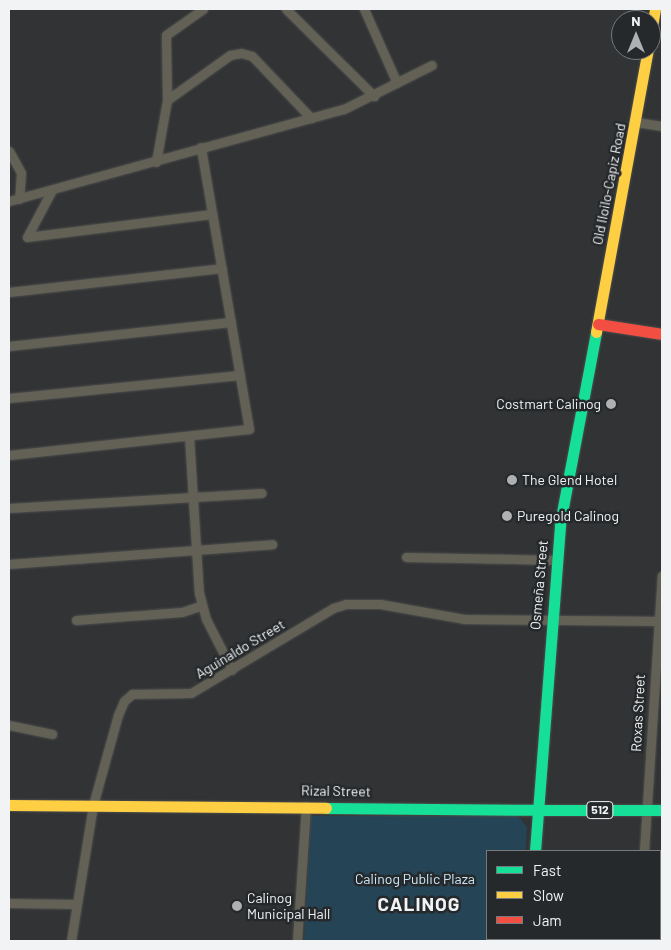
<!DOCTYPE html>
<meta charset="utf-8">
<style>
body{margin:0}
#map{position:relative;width:671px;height:950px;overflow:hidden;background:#313334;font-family:Barlow,sans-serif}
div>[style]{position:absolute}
.green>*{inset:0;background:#254455}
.roads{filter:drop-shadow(0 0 1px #4d4e4e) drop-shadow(0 0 1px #4d4e4e)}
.street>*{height:9px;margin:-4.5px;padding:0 4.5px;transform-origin:4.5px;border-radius:4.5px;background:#636155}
.fast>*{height:11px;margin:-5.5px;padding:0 5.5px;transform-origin:5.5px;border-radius:5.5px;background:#16e098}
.slow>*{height:11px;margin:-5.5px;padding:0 5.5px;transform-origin:5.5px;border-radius:5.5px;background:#ffcf43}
.jam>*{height:11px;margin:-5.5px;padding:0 5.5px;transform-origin:5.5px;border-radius:5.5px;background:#f24e42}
.dots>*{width:14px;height:14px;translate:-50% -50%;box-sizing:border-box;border:2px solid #26292b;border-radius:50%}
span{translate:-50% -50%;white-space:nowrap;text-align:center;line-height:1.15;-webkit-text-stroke:5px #26292b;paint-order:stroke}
.shield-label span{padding:1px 4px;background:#26292b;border:1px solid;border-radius:4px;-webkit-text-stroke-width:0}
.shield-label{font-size:12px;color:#f1f3f5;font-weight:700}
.street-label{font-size:14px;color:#f1f3f5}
.poi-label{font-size:14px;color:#f1f3f5}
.right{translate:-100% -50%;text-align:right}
.left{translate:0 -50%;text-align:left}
.park-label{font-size:14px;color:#cbe8f8}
.district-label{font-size:19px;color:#f1f3f5;font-weight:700;letter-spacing:1px}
.frame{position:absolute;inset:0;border:10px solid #f1f3f5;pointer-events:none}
.legend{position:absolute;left:486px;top:850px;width:175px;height:90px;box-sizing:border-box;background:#26292b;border:1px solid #777a7c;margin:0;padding:6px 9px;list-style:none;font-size:15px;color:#f1f3f5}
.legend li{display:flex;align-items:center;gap:10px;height:25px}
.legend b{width:25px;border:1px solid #777a7c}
.north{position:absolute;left:611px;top:10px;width:50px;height:50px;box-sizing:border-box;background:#26292b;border:1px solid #777a7c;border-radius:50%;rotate:0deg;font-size:14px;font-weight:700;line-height:20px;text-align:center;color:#f1f3f5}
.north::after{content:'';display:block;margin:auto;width:18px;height:22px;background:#aeb0b1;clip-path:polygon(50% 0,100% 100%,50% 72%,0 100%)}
</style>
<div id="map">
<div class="green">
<i style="clip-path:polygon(311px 816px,518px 816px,527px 827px,526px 851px,487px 851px,487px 939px,522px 939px,522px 941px,304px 941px)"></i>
</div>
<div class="roads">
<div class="street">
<i style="left:286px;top:9px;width:124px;rotate:44.7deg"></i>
<i style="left:364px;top:9px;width:81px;rotate:66deg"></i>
<i style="left:167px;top:100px;width:77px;rotate:-35.5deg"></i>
<i style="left:230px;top:55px;width:11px;rotate:-10deg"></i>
<i style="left:241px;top:53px;width:11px;rotate:15deg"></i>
<i style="left:252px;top:56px;width:86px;rotate:46.4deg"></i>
<i style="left:636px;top:122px;width:26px;rotate:9deg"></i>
<i style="left:9px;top:151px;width:25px;rotate:61deg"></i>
<i style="left:21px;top:173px;width:26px;rotate:94deg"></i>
<i style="left:156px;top:162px;width:63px;rotate:-79.9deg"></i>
<i style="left:167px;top:100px;width:65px;rotate:-90.9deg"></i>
<i style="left:166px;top:35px;width:45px;rotate:-35.1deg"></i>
<i style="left:9px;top:201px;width:347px;rotate:-15.4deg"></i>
<i style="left:344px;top:109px;width:98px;rotate:-26.6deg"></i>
<i style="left:27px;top:237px;width:186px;rotate:-7.1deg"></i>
<i style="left:27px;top:237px;width:53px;rotate:-62deg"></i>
<i style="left:9px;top:292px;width:214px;rotate:-6.4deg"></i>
<i style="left:9px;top:346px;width:223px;rotate:-6.2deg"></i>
<i style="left:9px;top:398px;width:232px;rotate:-5.7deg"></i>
<i style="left:189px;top:436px;width:157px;rotate:86.4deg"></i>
<i style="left:199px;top:593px;width:27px;rotate:75deg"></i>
<i style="left:206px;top:619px;width:57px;rotate:63deg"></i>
<i style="left:9px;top:455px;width:241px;rotate:-6.2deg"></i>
<i style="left:249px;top:429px;width:286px;rotate:-99.7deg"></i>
<i style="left:9px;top:508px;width:253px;rotate:-3.4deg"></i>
<i style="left:406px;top:557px;width:150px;rotate:1.1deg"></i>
<i style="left:9px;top:564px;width:264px;rotate:-4.3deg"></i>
<i style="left:76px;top:620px;width:106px;rotate:-4.3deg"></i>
<i style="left:182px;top:612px;width:21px;rotate:-19deg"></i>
<i style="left:9px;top:725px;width:44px;rotate:11.8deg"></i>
<i style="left:644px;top:851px;width:276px;rotate:-86.3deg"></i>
<i style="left:9px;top:903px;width:68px;rotate:0.8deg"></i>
<i style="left:71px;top:941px;width:138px;rotate:-80.8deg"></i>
<i style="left:93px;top:805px;width:93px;rotate:-74.5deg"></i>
<i style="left:118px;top:715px;width:15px;rotate:-67deg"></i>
<i style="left:124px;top:701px;width:11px;rotate:-41deg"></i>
<i style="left:132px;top:694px;width:59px;rotate:-1deg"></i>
<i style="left:191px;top:693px;width:165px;rotate:-30.9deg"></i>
<i style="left:333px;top:608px;width:14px;rotate:-17deg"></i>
<i style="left:346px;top:604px;width:34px"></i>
<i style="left:380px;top:604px;width:85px;rotate:10.1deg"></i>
<i style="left:464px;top:619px;width:198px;rotate:0.6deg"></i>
<i style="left:297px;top:941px;width:135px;rotate:-86.2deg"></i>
<i style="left:638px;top:941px;width:2px;rotate:-90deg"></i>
</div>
<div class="fast">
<i style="left:326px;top:808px;width:211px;rotate:0.5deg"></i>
<i style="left:537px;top:810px;width:125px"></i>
<i style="left:535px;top:851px;width:329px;rotate:-85.6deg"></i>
<i style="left:560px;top:523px;width:194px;rotate:-79.3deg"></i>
<i style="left:531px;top:939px;width:2px;rotate:90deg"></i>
</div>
<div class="slow">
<i style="left:651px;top:32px;width:23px;rotate:-80deg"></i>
<i style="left:596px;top:332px;width:287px;rotate:-79.6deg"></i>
<i style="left:9px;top:805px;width:317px;rotate:0.5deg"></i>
</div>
<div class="jam">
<i style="left:598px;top:324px;width:65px;rotate:8.9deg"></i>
</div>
</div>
<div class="dots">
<i style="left:611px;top:404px;background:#aeb0b1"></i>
<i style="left:512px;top:480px;background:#aeb0b1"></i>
<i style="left:507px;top:516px;background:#aeb0b1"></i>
<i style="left:237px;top:906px;background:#aeb0b1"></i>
</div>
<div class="shield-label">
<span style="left:600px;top:810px">512</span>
</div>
<div class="street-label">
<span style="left:609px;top:184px;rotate:-79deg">Old Iloilo-Capiz Road</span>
<span style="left:539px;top:585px;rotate:-85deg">Osmeña Street</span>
<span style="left:240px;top:649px;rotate:-31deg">Aguinaldo Street</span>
<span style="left:638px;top:713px;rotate:-87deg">Roxas Street</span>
<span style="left:336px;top:791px;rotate:1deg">Rizal Street</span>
</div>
<div class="poi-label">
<span class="right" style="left:601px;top:404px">Costmart Calinog</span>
<span class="left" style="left:522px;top:480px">The Glend Hotel</span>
<span class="left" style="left:517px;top:516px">Puregold Calinog</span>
<span class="left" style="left:247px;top:906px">Calinog<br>Municipal Hall</span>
</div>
<div class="park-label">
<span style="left:415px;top:879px">Calinog Public Plaza</span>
</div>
<div class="district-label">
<span style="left:419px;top:904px">CALINOG</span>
</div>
<div class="frame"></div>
<ul class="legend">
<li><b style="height:6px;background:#16e098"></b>Fast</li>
<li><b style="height:6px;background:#ffcf43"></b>Slow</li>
<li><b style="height:6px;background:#f24e42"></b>Jam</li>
</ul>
<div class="north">N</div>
</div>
